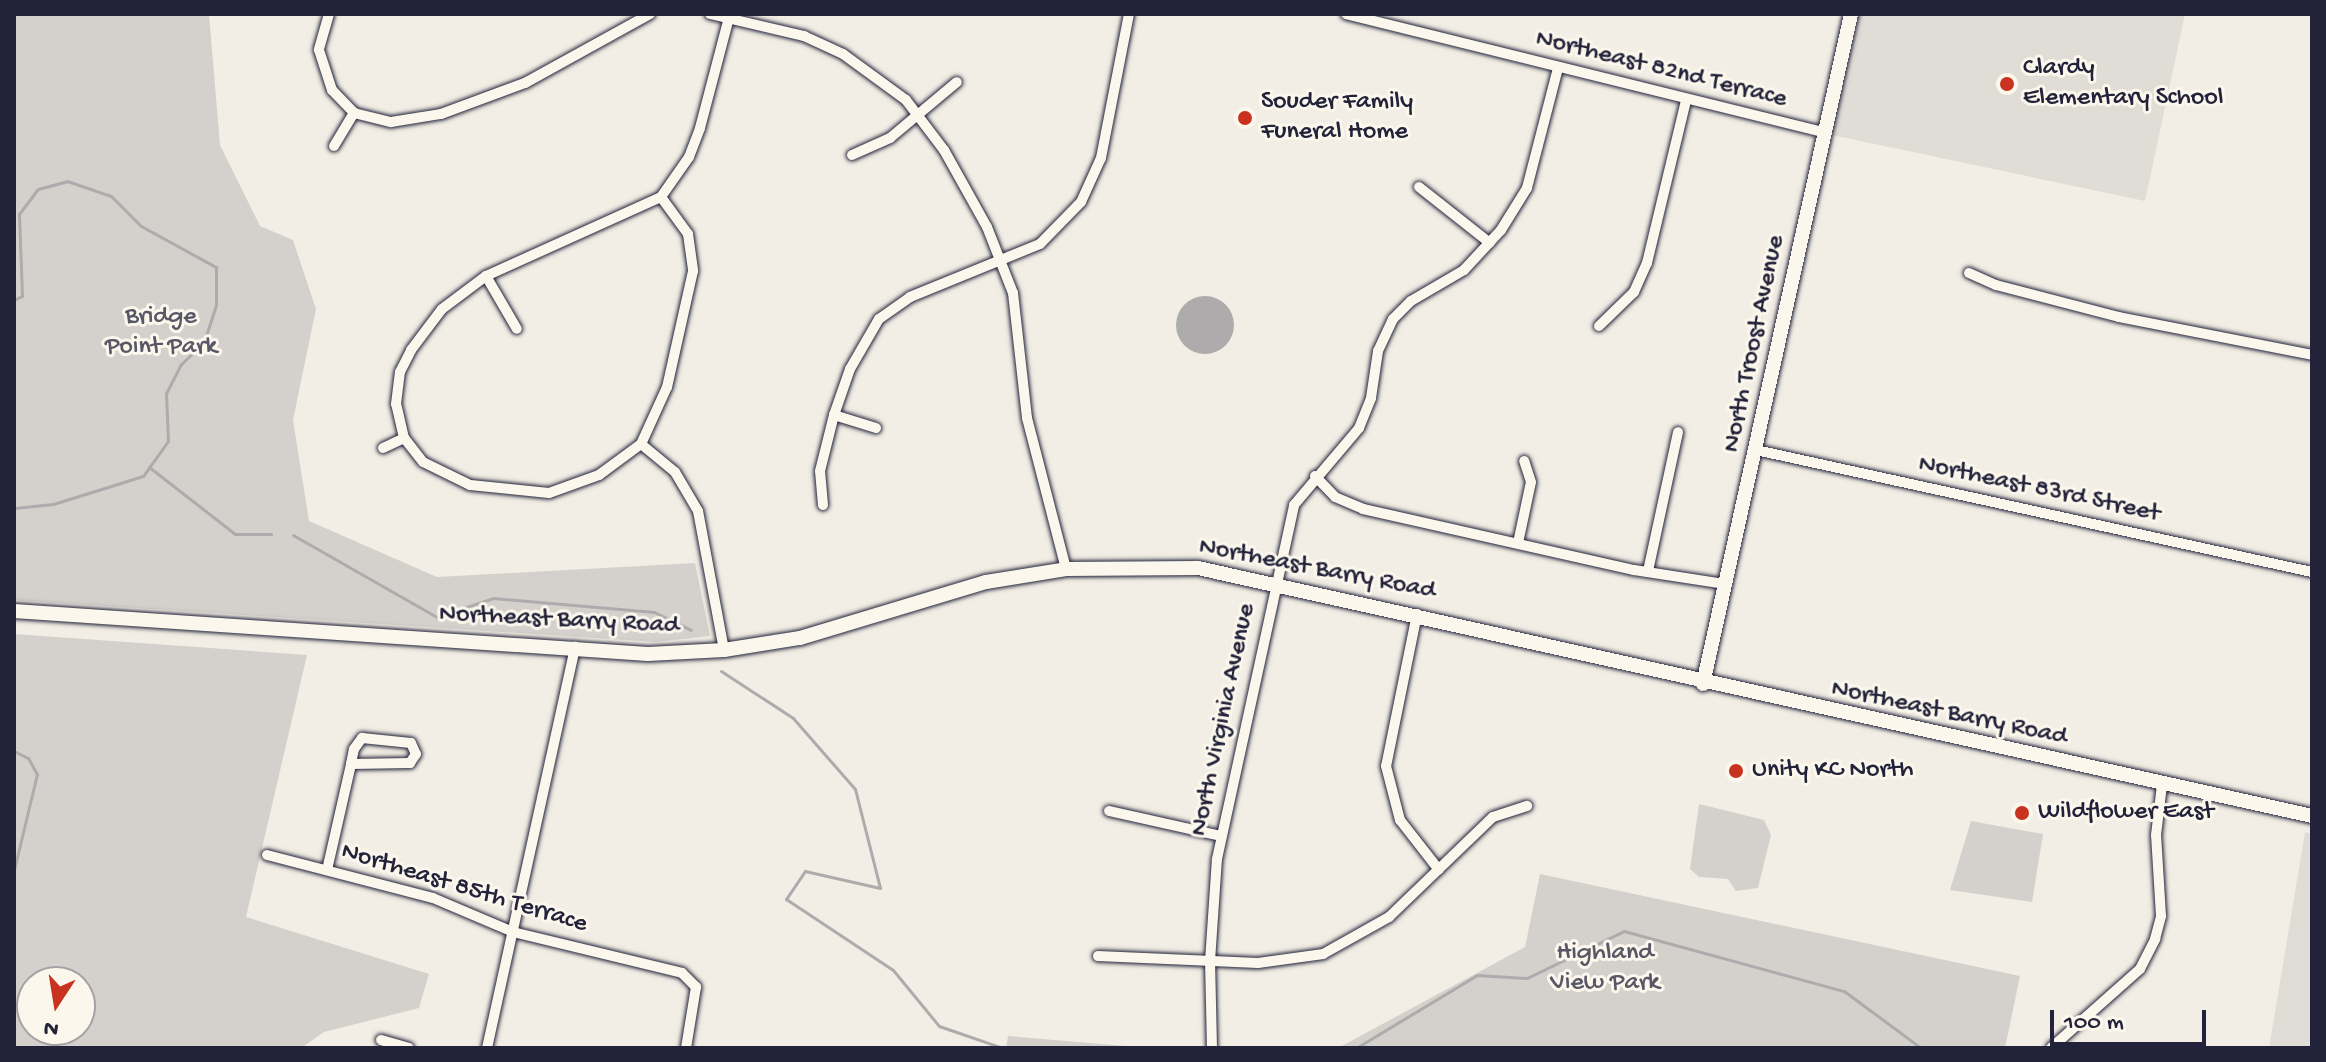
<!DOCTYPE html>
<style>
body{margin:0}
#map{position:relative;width:2326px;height:1062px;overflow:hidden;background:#f2eee5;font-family:"Gochi Hand",sans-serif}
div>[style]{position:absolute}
.built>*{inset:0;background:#e0dcd6}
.green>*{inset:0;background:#d4d1cc}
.water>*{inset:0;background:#aeabad}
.round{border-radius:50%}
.stream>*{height:3px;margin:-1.5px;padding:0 1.5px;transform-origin:1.5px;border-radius:1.5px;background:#aeabad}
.roads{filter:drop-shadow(0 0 2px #22223b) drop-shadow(0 0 2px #22223b)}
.minor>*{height:10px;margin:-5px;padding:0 5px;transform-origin:5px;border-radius:5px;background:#fbf7ec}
.tertiary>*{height:14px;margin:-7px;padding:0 7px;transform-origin:7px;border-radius:7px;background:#fbf7ec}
.secondary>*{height:14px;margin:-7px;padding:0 7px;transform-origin:7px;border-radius:7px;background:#fbf7ec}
.dots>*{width:22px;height:22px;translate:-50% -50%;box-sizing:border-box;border:4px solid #fbf7ec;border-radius:50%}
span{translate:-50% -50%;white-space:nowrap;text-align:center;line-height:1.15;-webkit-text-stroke:6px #fbf7ec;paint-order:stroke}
.poi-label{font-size:26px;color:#22223b}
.left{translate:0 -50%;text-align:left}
.street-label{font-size:26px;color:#22223b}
.park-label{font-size:26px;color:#575766}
.frame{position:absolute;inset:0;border:16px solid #22223b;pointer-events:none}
.north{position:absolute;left:16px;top:966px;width:80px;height:80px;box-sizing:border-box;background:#fbf7ec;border:2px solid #a4a2a5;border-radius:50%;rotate:192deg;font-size:22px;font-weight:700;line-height:32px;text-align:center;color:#22223b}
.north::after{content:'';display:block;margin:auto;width:28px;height:36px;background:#c8321e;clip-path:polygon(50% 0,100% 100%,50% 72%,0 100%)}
.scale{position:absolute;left:2050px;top:1010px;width:156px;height:36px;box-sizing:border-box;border:4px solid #22223b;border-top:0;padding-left:10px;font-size:24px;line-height:28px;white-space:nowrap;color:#22223b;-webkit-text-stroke:6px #fbf7ec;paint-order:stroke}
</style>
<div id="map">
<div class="built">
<i style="clip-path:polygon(1859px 14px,2185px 14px,2145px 201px,1832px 135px)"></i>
<i style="clip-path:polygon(2305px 832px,2312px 834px,2312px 1048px,2269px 1048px)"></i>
</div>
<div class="green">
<i style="clip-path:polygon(14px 14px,209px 14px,220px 145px,260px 226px,293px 240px,316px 309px,293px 420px,309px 521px,437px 577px,695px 563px,710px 636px,656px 642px,14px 600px)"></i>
<i style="clip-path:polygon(evenodd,14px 634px,307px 655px,246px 917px,429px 974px,419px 1008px,324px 1032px,301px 1048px,14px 1048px,14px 634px,32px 982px,80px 982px,80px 1030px,32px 1030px,32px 982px)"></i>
<i style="clip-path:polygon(1699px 804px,1764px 820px,1771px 835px,1758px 888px,1736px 891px,1728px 879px,1699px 877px,1690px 869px)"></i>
<i style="clip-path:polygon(1971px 821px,2043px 834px,2032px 902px,1950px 890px)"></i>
<i style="clip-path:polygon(1540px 874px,2020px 976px,2005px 1048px,1325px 1048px,1338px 1048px,1525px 947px)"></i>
<i style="clip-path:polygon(1008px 1036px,1149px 1048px,1006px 1048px)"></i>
</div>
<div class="water">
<i class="round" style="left:1176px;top:296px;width:58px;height:58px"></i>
</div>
<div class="stream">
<i style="left:14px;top:300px;width:9px;rotate:-27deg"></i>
<i style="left:22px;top:296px;width:82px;rotate:-92.1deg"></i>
<i style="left:19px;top:214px;width:31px;rotate:-53deg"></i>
<i style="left:38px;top:189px;width:30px;rotate:-15deg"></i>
<i style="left:67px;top:181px;width:46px;rotate:18.8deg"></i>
<i style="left:111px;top:196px;width:42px;rotate:45deg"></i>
<i style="left:141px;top:226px;width:85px;rotate:28.7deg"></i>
<i style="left:216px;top:267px;width:38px;rotate:90deg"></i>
<i style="left:216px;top:305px;width:39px;rotate:108deg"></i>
<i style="left:204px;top:342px;width:32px;rotate:136deg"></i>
<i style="left:181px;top:364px;width:33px;rotate:117deg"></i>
<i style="left:166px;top:393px;width:48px;rotate:87.6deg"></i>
<i style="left:168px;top:441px;width:43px;rotate:125.5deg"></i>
<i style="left:143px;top:476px;width:94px;rotate:162.7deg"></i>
<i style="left:53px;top:504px;width:39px;rotate:174deg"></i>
<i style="left:149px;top:467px;width:109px;rotate:37.9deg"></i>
<i style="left:235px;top:534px;width:36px"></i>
<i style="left:293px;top:535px;width:166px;rotate:29.7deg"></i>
<i style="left:437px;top:617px;width:59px;rotate:-18.7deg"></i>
<i style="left:493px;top:598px;width:162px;rotate:5deg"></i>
<i style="left:654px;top:612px;width:41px;rotate:25.9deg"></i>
<i style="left:721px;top:671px;width:86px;rotate:33.1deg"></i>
<i style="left:793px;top:718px;width:94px;rotate:48.9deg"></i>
<i style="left:855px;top:789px;width:102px;rotate:75.8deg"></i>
<i style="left:880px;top:888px;width:77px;rotate:-167.2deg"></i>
<i style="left:805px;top:871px;width:34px;rotate:124deg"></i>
<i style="left:786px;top:899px;width:128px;rotate:33.6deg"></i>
<i style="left:893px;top:970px;width:72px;rotate:50.6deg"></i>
<i style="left:939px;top:1026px;width:68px;rotate:19deg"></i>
<i style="left:14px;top:751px;width:16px;rotate:27deg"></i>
<i style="left:28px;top:758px;width:18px;rotate:61deg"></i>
<i style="left:37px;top:774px;width:99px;rotate:103.5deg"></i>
<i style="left:1356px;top:1048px;width:141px;rotate:-31.1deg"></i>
<i style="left:1477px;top:975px;width:50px;rotate:3.4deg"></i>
<i style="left:1527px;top:978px;width:108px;rotate:-25.9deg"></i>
<i style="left:1624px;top:931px;width:228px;rotate:15.3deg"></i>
<i style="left:1844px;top:991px;width:96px;rotate:36.5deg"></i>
</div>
<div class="roads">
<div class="minor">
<i style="left:329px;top:14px;width:37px;rotate:106deg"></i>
<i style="left:319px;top:50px;width:42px;rotate:72deg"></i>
<i style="left:332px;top:90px;width:32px;rotate:46deg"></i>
<i style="left:354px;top:113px;width:38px;rotate:14deg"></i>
<i style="left:391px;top:122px;width:51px;rotate:-9.1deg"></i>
<i style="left:441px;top:114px;width:90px;rotate:-20.3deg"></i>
<i style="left:525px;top:83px;width:143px;rotate:-28.9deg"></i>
<i style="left:710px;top:14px;width:97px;rotate:13.2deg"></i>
<i style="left:804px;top:36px;width:43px;rotate:24.8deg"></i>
<i style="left:843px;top:54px;width:78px;rotate:36.1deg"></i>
<i style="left:906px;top:100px;width:63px;rotate:52.8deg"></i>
<i style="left:944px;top:150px;width:88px;rotate:60.8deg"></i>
<i style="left:987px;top:227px;width:71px;rotate:68.5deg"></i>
<i style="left:1013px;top:293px;width:126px;rotate:83.6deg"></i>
<i style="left:1027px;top:418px;width:156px;rotate:75.5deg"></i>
<i style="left:1346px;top:14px;width:495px;rotate:13.9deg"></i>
<i style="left:334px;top:146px;width:39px;rotate:-59deg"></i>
<i style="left:852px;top:155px;width:42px;rotate:-24.1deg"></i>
<i style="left:890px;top:138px;width:87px;rotate:-39.9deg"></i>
<i style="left:1419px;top:187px;width:90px;rotate:38.3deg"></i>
<i style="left:661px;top:197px;width:46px;rotate:53.9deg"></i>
<i style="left:688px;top:234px;width:37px;rotate:82deg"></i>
<i style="left:693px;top:271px;width:119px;rotate:102.6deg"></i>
<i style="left:667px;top:387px;width:63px;rotate:114.5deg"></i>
<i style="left:641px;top:444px;width:52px;rotate:143.6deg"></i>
<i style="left:599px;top:475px;width:53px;rotate:160.2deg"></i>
<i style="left:549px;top:493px;width:79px;rotate:-174.2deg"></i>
<i style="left:470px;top:485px;width:52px;rotate:-153.9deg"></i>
<i style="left:423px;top:462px;width:31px;rotate:-128deg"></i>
<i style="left:404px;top:438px;width:35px;rotate:-103deg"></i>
<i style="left:396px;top:404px;width:32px;rotate:-83deg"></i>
<i style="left:400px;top:372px;width:25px;rotate:-63deg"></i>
<i style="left:411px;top:350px;width:51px;rotate:-52.9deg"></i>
<i style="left:442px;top:309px;width:55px;rotate:-36.9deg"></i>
<i style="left:486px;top:276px;width:192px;rotate:-24.3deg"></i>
<i style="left:661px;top:197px;width:49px;rotate:-55deg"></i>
<i style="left:689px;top:157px;width:31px;rotate:-69deg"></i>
<i style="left:700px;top:128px;width:118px;rotate:-75.3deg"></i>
<i style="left:1969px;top:273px;width:30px;rotate:24deg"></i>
<i style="left:1996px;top:285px;width:127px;rotate:14.6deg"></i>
<i style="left:2119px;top:317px;width:197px;rotate:11.1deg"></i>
<i style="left:486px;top:276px;width:61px;rotate:59.7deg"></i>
<i style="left:1599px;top:326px;width:49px;rotate:-44.2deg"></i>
<i style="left:1634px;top:292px;width:32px;rotate:-66deg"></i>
<i style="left:1647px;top:263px;width:168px;rotate:-76.5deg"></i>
<i style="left:834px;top:415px;width:44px;rotate:17.2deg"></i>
<i style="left:641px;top:444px;width:44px;rotate:39.5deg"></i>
<i style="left:675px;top:472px;width:45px;rotate:59.5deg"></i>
<i style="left:698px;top:511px;width:141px;rotate:79.4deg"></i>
<i style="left:383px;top:448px;width:23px;rotate:-25deg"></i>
<i style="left:1756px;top:450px;width:569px;rotate:12.38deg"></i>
<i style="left:1315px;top:476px;width:29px;rotate:46deg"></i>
<i style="left:1335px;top:497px;width:30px;rotate:23deg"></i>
<i style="left:1363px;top:509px;width:278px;rotate:12.7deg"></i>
<i style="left:1634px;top:570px;width:91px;rotate:8.8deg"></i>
<i style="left:823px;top:505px;width:34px;rotate:-95deg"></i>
<i style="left:820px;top:471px;width:58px;rotate:-76deg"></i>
<i style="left:834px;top:415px;width:49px;rotate:-70.8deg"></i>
<i style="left:850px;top:369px;width:58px;rotate:-59.9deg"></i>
<i style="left:879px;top:319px;width:38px;rotate:-35deg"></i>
<i style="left:910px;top:297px;width:140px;rotate:-22.2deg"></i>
<i style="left:1040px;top:244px;width:59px;rotate:-45.7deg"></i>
<i style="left:1081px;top:202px;width:48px;rotate:-65.6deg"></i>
<i style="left:1101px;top:158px;width:147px;rotate:-79deg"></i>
<i style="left:1518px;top:543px;width:62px;rotate:-78deg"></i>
<i style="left:1531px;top:482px;width:22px;rotate:-108deg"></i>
<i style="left:1648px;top:571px;width:142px;rotate:-77.8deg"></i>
<i style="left:1417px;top:614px;width:155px;rotate:101.5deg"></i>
<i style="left:1386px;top:766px;width:56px;rotate:75.5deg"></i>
<i style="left:1400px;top:820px;width:63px;rotate:52deg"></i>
<i style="left:1109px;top:811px;width:115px;rotate:12.6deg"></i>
<i style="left:267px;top:855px;width:171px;rotate:14.5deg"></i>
<i style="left:433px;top:898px;width:87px;rotate:23deg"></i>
<i style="left:513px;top:932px;width:174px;rotate:13.6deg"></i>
<i style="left:682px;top:973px;width:20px;rotate:45deg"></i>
<i style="left:696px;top:987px;width:62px;rotate:99.3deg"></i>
<i style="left:327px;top:870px;width:109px;rotate:-77.2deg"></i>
<i style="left:351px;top:764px;width:15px;rotate:-79deg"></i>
<i style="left:354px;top:749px;width:14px;rotate:-54deg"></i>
<i style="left:362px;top:738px;width:49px;rotate:5.8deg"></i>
<i style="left:411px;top:743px;width:12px;rotate:66deg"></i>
<i style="left:416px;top:754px;width:11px;rotate:124deg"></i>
<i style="left:410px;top:763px;width:59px;rotate:179deg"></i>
<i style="left:1098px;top:956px;width:160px;rotate:2.5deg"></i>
<i style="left:1258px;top:963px;width:66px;rotate:-7.9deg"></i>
<i style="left:1323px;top:954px;width:76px;rotate:-29.3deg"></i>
<i style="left:1389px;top:917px;width:144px;rotate:-43.9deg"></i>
<i style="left:1493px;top:817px;width:36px;rotate:-18deg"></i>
<i style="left:381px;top:1040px;width:29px;rotate:16deg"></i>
<i style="left:487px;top:1048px;width:411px;rotate:-77.6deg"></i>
<i style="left:1212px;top:1048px;width:87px;rotate:-91.3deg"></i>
<i style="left:1210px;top:961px;width:102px;rotate:-86.1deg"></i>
<i style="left:1217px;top:859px;width:362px;rotate:-77.7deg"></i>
<i style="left:1294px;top:505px;width:101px;rotate:-49.8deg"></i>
<i style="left:1359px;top:428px;width:32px;rotate:-68deg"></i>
<i style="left:1371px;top:398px;width:48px;rotate:-81.5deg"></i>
<i style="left:1378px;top:351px;width:35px;rotate:-65deg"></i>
<i style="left:1393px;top:319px;width:25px;rotate:-45deg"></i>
<i style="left:1411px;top:301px;width:61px;rotate:-30.3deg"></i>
<i style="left:1464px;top:270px;width:54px;rotate:-47.2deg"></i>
<i style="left:1501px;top:230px;width:49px;rotate:-58.2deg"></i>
<i style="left:1527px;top:188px;width:124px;rotate:-75.5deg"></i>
<i style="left:2051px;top:1048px;width:119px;rotate:-41.6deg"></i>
<i style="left:2140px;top:969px;width:34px;rotate:-63deg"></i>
<i style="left:2155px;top:939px;width:24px;rotate:-75deg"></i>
<i style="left:2161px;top:916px;width:81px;rotate:-93.5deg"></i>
<i style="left:2156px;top:835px;width:50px;rotate:-83.2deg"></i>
</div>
<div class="tertiary">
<i style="left:1703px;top:684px;width:686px;rotate:-77.54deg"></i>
</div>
<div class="secondary">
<i style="left:14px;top:611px;width:635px;rotate:3.88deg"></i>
<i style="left:648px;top:654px;width:76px;rotate:-3deg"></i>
<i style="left:724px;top:650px;width:77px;rotate:-9deg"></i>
<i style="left:800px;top:638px;width:194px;rotate:-16.8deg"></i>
<i style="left:986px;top:582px;width:81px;rotate:-9.2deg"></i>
<i style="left:1066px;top:569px;width:132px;rotate:-0.4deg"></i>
<i style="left:1198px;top:568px;width:1141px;rotate:12.55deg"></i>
</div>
</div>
<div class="dots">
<i style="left:2007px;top:84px;background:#c8321e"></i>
<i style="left:1245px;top:118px;background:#c8321e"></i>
<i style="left:1736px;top:771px;background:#c8321e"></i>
<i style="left:2022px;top:813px;background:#c8321e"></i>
</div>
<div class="poi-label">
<span class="left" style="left:2023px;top:84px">Clardy<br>Elementary School</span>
<span class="left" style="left:1261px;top:118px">Souder Family<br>Funeral Home</span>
<span class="left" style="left:1752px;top:771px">Unity KC North</span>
<span class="left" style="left:2038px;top:813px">Wildflower East</span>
</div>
<div class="street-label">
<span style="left:1661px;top:70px;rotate:14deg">Northeast 82nd Terrace</span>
<span style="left:1755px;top:344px;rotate:-78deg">North Troost Avenue</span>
<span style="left:2039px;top:490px;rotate:12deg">Northeast 83rd Street</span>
<span style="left:1317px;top:570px;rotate:11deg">Northeast Barry Road</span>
<span style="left:559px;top:621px;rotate:3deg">Northeast Barry Road</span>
<span style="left:1949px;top:714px;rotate:12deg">Northeast Barry Road</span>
<span style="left:1224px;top:720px;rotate:-78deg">North Virginia Avenue</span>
<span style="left:464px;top:889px;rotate:17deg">Northeast 85th Terrace</span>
</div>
<div class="park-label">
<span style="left:161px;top:333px">Bridge<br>Point Park</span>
<span style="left:1605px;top:969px">Highland<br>View Park</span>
</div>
<div class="frame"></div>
<div class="north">N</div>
<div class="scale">100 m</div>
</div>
